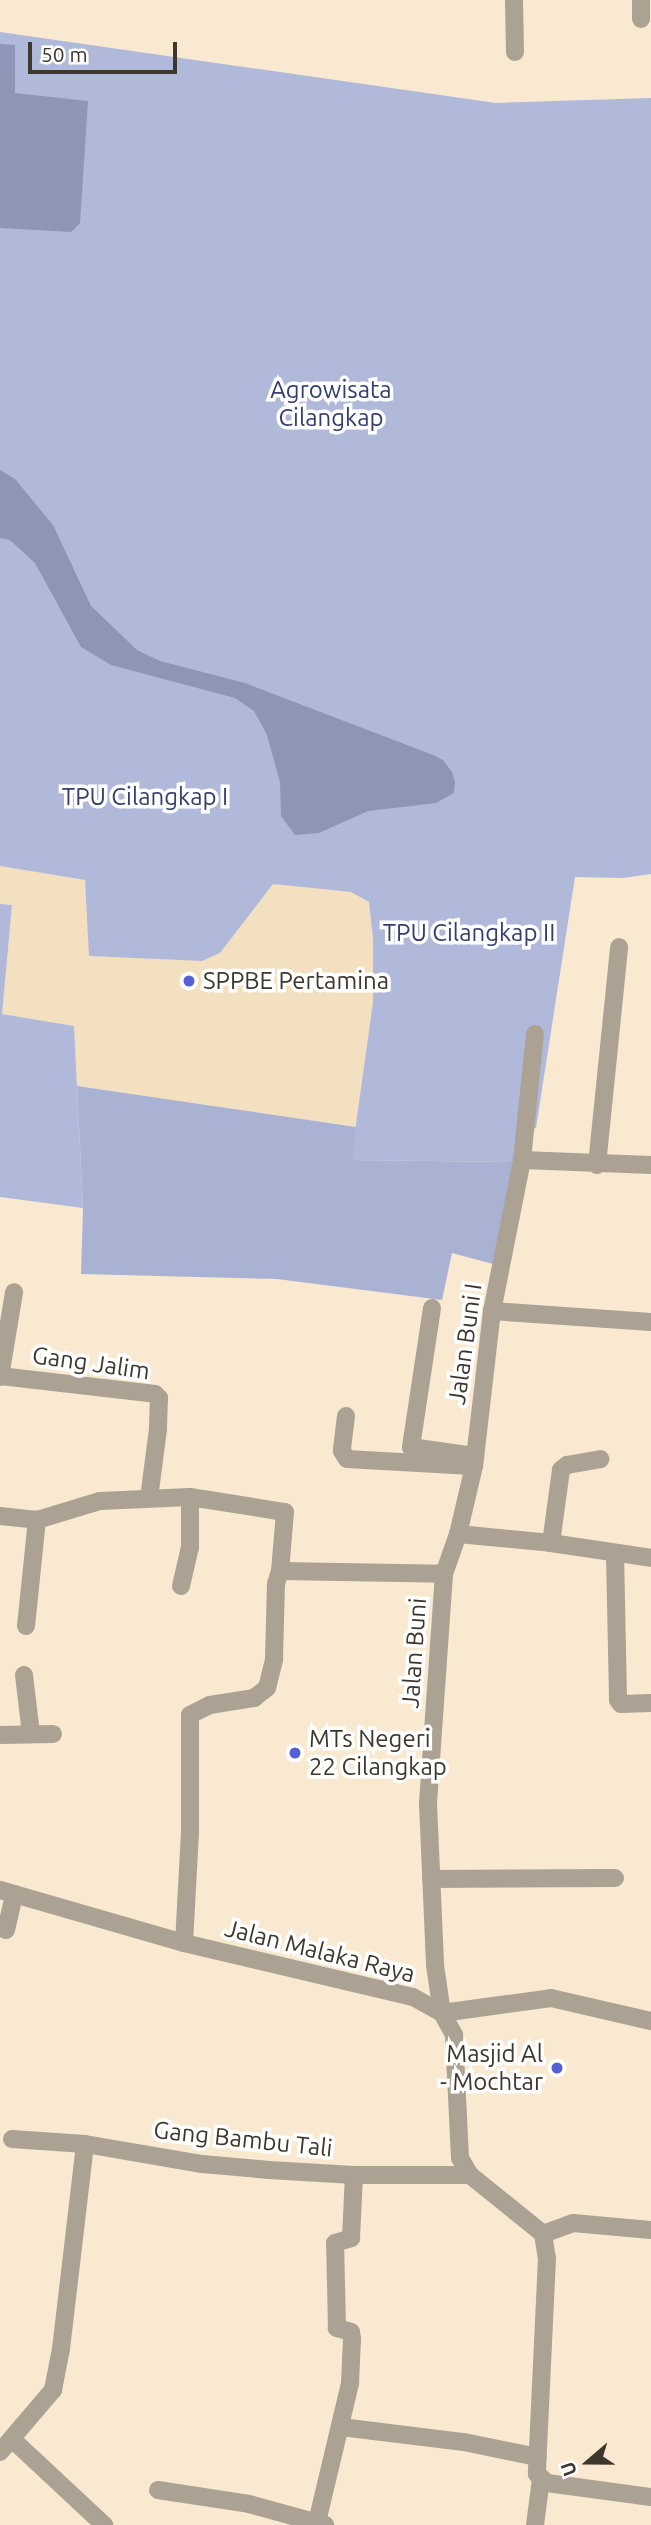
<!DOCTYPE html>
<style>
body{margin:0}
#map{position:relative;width:651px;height:2525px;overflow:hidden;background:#f8e9d0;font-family:Ubuntu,sans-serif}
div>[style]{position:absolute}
.built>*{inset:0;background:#f3e0c0}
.green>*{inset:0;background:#b1b9da}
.forest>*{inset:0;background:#aab2d4}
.water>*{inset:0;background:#8e95b6}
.minor>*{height:18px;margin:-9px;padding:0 9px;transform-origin:9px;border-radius:9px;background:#aba294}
.dots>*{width:19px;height:19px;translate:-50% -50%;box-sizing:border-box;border:4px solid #fff;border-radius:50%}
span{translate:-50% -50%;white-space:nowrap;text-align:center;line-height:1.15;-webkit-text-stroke:7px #fff;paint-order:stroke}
.park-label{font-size:24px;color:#363e6c}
.poi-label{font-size:24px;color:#3d372d}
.left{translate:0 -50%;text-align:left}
.right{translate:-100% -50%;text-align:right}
.street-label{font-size:24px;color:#3d372d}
.north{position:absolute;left:553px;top:2427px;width:70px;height:70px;-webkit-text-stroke:5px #fff;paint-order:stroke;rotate:250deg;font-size:19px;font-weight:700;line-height:28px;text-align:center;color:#3d372d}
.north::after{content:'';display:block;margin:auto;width:24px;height:32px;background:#3d372d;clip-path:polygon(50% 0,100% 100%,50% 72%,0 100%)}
.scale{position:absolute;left:28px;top:42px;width:149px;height:32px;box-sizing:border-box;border:4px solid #3d372d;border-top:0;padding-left:9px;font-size:21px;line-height:24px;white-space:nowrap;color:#3d372d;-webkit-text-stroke:5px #fff;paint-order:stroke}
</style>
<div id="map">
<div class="built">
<i style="clip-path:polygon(0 866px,85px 880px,90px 956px,202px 961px,220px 953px,273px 884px,351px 892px,369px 902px,373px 939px,373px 1002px,356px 1127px,77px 1086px,74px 1026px,2px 1014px,12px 905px,0 904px)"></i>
</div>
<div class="green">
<i style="clip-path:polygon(0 32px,496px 103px,651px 98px,651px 874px,623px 878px,575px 877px,536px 1128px,521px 1130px,518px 1162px,351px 1160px,373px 1002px,373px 939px,369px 902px,351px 892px,273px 884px,220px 953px,202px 961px,89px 956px,85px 880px,0 866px)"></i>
<i style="clip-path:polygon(0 904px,12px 905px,2px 1014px,74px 1026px,83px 1208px,0 1197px)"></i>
</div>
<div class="forest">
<i style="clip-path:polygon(77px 1086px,356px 1127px,352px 1160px,518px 1162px,497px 1265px,452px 1253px,442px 1300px,277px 1279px,81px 1274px,83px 1208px)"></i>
</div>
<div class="water">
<i style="clip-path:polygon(0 44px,15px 45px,15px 93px,88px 101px,80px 223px,71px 232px,0 228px)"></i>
<i style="clip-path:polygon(0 470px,15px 479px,53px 525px,91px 606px,137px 650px,160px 661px,245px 683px,433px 755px,443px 760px,452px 772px,455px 782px,454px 793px,436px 803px,368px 811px,319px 833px,295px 835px,281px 816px,280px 782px,267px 735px,254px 711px,235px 698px,111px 665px,81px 647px,35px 563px,10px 540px,0 538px)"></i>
</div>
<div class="minor">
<i style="left:514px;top:0;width:52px;rotate:88.9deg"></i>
<i style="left:641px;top:19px;width:19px;rotate:-90deg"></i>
<i style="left:535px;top:1034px;width:127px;rotate:95.9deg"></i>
<i style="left:522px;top:1160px;width:154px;rotate:101.2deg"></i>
<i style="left:492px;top:1311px;width:156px;rotate:96.6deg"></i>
<i style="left:474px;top:1466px;width:70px;rotate:103.2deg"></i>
<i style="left:458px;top:1534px;width:42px;rotate:109.3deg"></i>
<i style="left:444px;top:1574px;width:230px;rotate:94deg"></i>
<i style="left:428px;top:1803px;width:162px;rotate:87.5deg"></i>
<i style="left:435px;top:1965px;width:49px;rotate:81.7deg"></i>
<i style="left:442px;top:2013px;width:110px;rotate:-7.8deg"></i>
<i style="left:551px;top:1998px;width:103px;rotate:13deg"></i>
<i style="left:522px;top:1160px;width:129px;rotate:2.2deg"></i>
<i style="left:597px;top:1165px;width:219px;rotate:-84.2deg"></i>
<i style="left:432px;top:1308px;width:141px;rotate:98.6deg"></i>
<i style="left:411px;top:1447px;width:65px;rotate:8deg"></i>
<i style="left:492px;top:1311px;width:159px;rotate:4deg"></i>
<i style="left:0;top:1376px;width:156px;rotate:6.6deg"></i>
<i style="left:155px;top:1394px;width:6px;rotate:45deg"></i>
<i style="left:159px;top:1398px;width:31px;rotate:92deg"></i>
<i style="left:158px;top:1429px;width:70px;rotate:97.4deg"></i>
<i style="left:0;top:1377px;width:86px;rotate:-80.6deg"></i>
<i style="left:346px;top:1416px;width:35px;rotate:97deg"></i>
<i style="left:342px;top:1451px;width:9px;rotate:58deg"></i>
<i style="left:347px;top:1459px;width:125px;rotate:3.2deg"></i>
<i style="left:0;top:1516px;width:37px;rotate:6deg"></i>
<i style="left:37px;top:1520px;width:66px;rotate:-16.8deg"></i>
<i style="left:100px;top:1501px;width:90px;rotate:-2.5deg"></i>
<i style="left:190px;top:1497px;width:96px;rotate:9deg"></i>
<i style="left:285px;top:1512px;width:59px;rotate:94.8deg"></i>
<i style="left:280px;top:1571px;width:164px;rotate:1deg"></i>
<i style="left:458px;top:1534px;width:93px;rotate:5.5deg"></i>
<i style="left:551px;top:1543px;width:101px;rotate:8.5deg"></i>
<i style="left:551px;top:1543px;width:74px;rotate:-82.2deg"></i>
<i style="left:561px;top:1470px;width:8px;rotate:-40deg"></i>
<i style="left:567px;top:1465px;width:34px;rotate:-10deg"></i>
<i style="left:615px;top:1554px;width:146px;rotate:88.8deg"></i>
<i style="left:618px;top:1700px;width:5px;rotate:53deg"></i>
<i style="left:621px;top:1704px;width:30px;rotate:-2deg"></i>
<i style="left:181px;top:1586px;width:39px;rotate:-77deg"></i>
<i style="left:190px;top:1548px;width:51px;rotate:-90deg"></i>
<i style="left:26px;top:1626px;width:107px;rotate:-84.1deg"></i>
<i style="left:24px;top:1675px;width:59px;rotate:83.2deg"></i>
<i style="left:0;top:1735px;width:53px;rotate:-1.1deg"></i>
<i style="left:431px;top:1879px;width:184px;rotate:-0.3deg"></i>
<i style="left:0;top:1890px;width:191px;rotate:16.1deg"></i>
<i style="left:184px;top:1943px;width:235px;rotate:13.3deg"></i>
<i style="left:413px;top:1997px;width:33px;rotate:29deg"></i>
<i style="left:442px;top:2013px;width:25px;rotate:61deg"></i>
<i style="left:454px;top:2035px;width:123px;rotate:87.2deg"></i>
<i style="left:460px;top:2158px;width:20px;rotate:60deg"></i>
<i style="left:470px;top:2175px;width:94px;rotate:38.9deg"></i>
<i style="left:543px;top:2234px;width:24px;rotate:81deg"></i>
<i style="left:547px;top:2258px;width:216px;rotate:92.7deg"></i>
<i style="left:537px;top:2474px;width:13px;rotate:42deg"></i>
<i style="left:547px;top:2483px;width:105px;rotate:7.7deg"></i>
<i style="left:6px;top:1930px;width:37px;rotate:-77deg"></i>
<i style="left:184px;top:1943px;width:112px;rotate:-86.9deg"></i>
<i style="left:190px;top:1831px;width:116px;rotate:-90deg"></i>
<i style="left:190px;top:1715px;width:22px;rotate:-27deg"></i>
<i style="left:210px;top:1705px;width:45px;rotate:-9deg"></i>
<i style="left:254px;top:1698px;width:16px;rotate:-38deg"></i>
<i style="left:267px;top:1688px;width:30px;rotate:-76deg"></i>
<i style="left:274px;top:1659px;width:75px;rotate:-88.5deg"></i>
<i style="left:276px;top:1584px;width:14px;rotate:-73deg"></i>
<i style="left:12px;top:2139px;width:73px;rotate:3.9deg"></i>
<i style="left:85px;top:2144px;width:119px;rotate:9.7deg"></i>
<i style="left:202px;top:2164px;width:67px;rotate:5.1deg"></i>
<i style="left:269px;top:2170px;width:85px;rotate:3.4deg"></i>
<i style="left:354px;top:2175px;width:116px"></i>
<i style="left:543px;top:2234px;width:32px;rotate:-20deg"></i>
<i style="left:573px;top:2223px;width:78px;rotate:5.1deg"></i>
<i style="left:341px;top:2427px;width:124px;rotate:7deg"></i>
<i style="left:464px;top:2442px;width:75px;rotate:11.6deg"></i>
<i style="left:13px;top:2440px;width:125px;rotate:43deg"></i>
<i style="left:0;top:2452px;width:82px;rotate:-49.5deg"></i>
<i style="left:53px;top:2390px;width:42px;rotate:-79deg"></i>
<i style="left:61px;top:2349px;width:206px;rotate:-83.3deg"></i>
<i style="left:158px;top:2490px;width:92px;rotate:8.7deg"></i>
<i style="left:249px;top:2504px;width:79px;rotate:15.4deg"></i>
<i style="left:317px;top:2522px;width:143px;rotate:-76.6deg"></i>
<i style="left:350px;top:2383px;width:44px;rotate:-87.4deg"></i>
<i style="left:352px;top:2339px;width:7px;rotate:-98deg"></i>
<i style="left:351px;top:2332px;width:15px;rotate:-164deg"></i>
<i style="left:337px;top:2328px;width:85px;rotate:-91.3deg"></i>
<i style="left:335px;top:2243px;width:17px;rotate:-17deg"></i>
<i style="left:351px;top:2238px;width:63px;rotate:-87.3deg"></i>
<i style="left:535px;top:2525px;width:46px;rotate:-82.6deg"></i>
</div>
<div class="dots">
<i style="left:189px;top:981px;background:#5560d7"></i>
<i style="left:295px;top:1753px;background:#5560d7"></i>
<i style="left:557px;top:2068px;background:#5560d7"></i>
</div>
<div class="park-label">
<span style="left:331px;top:404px">Agrowisata<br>Cilangkap</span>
<span style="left:145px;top:797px">TPU Cilangkap I</span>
<span style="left:469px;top:933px">TPU Cilangkap II</span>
</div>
<div class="poi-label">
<span class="left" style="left:203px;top:981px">SPPBE Pertamina</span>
<span class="left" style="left:309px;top:1753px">MTs Negeri<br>22 Cilangkap</span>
<span class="right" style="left:543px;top:2068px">Masjid Al<br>- Mochtar</span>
</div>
<div class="street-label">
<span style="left:465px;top:1344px;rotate:-82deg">Jalan Buni I</span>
<span style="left:91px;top:1363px;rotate:8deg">Gang Jalim</span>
<span style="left:414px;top:1653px;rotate:-86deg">Jalan Buni</span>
<span style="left:320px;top:1951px;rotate:14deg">Jalan Malaka Raya</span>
<span style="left:243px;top:2139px;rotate:6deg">Gang Bambu Tali</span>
</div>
<div class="north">U</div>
<div class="scale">50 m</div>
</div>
